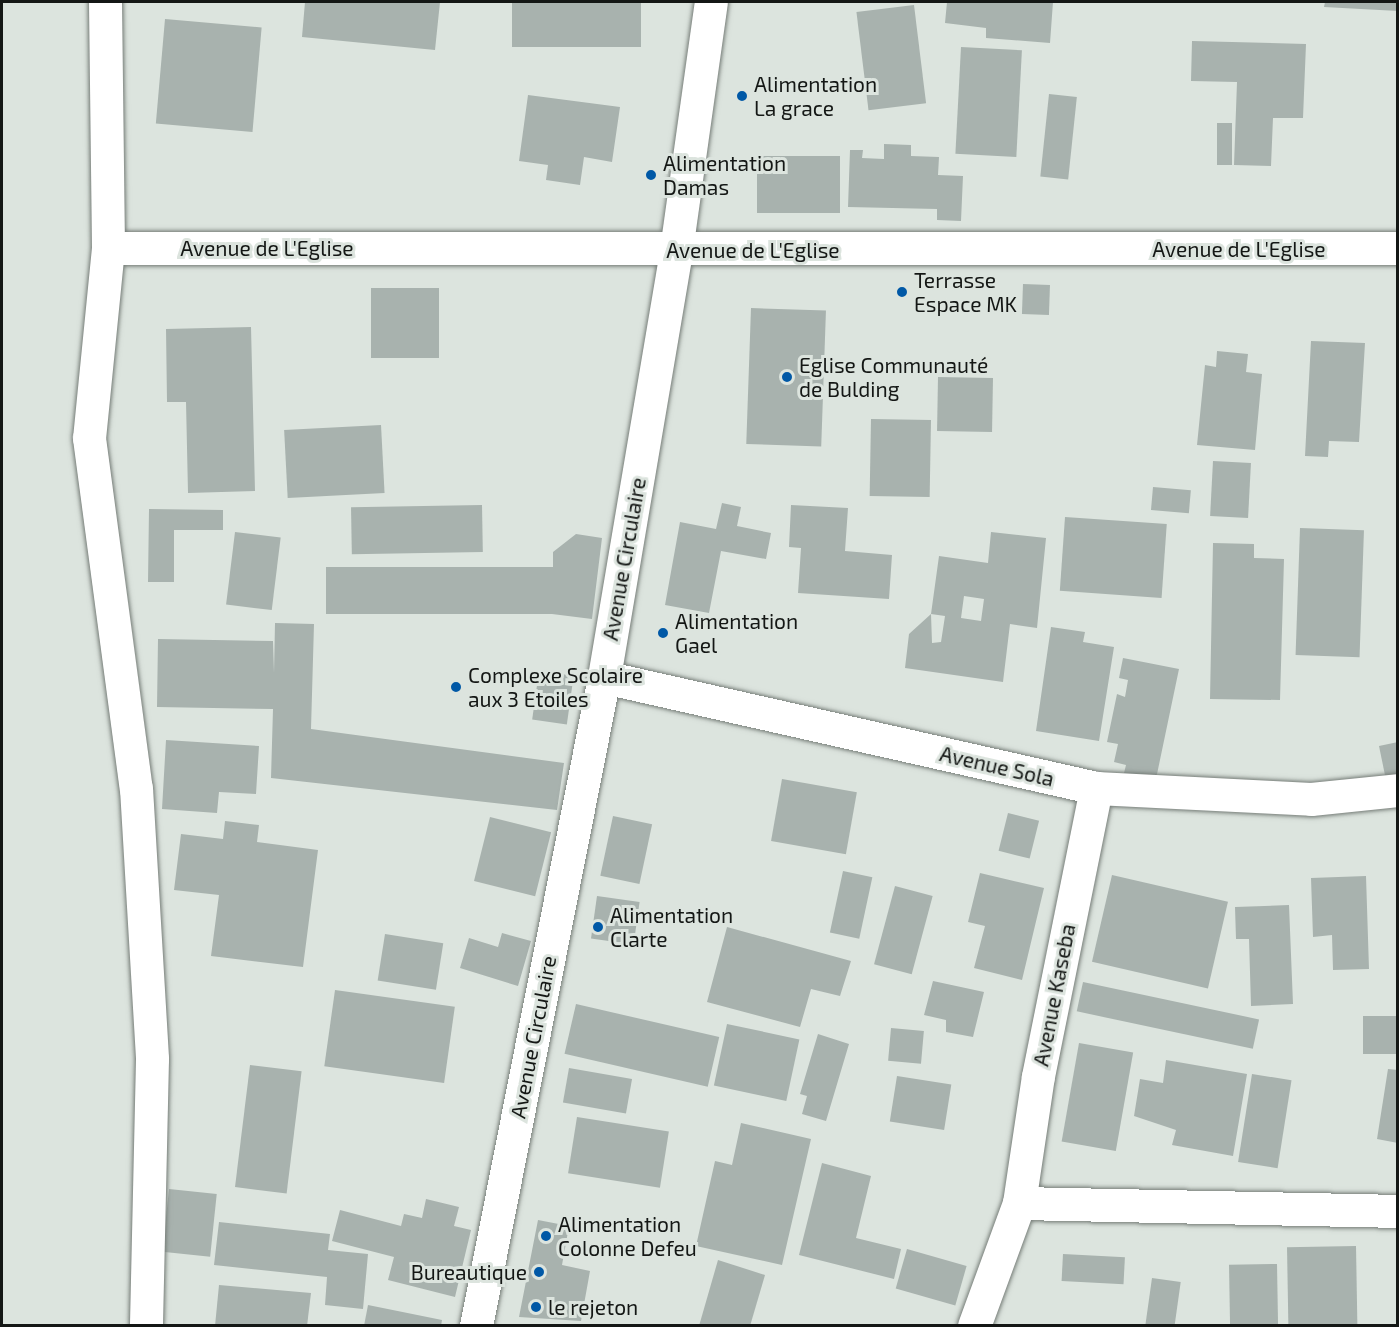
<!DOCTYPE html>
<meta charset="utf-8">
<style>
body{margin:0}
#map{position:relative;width:1399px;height:1327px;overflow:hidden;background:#dce4de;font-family:"Exo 2",sans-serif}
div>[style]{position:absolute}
.building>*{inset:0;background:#a8b2ae;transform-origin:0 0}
.roads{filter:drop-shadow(0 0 2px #767d78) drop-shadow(0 0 2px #767d78)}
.minor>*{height:33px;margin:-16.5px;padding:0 16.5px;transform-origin:16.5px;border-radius:16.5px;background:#fff}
.dots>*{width:16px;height:16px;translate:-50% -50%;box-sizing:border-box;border:3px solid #dce4de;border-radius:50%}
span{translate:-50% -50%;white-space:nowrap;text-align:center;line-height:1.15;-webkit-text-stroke:6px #dce4de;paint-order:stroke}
.poi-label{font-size:21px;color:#141715}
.left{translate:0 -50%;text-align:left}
.right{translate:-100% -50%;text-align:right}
.street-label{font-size:21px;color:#141715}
.frame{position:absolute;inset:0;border:3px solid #141715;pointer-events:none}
</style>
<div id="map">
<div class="building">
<i style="clip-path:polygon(305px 2px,440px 2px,435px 50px,302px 37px)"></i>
<i style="left:512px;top:2px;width:129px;height:45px"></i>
<i style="clip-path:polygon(947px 2px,1053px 2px,1050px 43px,986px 38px,986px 28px,945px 23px)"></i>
<i style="clip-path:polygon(1325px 2px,1398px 2px,1398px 11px,1324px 7px)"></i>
<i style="left:914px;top:5px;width:99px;height:58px;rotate:83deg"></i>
<i style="left:165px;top:19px;width:97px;height:105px;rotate:5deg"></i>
<i style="clip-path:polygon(1192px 41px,1306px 44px,1303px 118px,1273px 118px,1271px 166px,1234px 165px,1237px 82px,1191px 81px)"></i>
<i style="left:961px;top:47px;width:61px;height:107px;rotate:3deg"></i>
<i style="left:1049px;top:94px;width:28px;height:83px;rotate:6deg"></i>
<i style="clip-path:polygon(528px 95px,620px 107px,612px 162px,584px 157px,580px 185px,546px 180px,548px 165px,519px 161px)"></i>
<i style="left:1217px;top:123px;width:15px;height:42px"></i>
<i style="clip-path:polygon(884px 144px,911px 145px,911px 156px,939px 157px,938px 175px,963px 176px,961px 221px,937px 220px,937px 209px,848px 207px,850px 150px,863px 150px,862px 158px,884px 159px)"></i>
<i style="left:757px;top:156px;width:83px;height:57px"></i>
<i style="left:1023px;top:284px;width:27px;height:30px;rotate:2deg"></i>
<i style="left:371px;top:288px;width:68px;height:70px"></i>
<i style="left:751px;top:308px;width:75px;height:136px;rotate:2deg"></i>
<i style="clip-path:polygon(251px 327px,255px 491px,188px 493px,186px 402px,167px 402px,166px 329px)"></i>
<i style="clip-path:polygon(1311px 341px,1365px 343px,1359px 442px,1329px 441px,1328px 457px,1305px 456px)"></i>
<i style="clip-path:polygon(1217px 351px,1248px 354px,1246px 372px,1262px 374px,1255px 450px,1197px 445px,1205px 365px,1216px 367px)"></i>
<i style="left:938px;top:377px;width:55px;height:54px;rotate:1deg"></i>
<i style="left:871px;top:419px;width:60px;height:77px;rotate:1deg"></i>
<i style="left:381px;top:425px;width:68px;height:97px;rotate:87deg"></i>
<i style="left:1213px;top:461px;width:38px;height:55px;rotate:3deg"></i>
<i style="left:1153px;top:487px;width:38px;height:23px;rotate:5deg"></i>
<i style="clip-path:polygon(722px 503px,741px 507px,737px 526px,771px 533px,766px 559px,721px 551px,709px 613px,665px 605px,680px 522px,716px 529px)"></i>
<i style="left:482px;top:505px;width:47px;height:131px;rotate:89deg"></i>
<i style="clip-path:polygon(791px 505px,848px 508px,845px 551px,892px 555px,889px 599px,798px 593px,801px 548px,789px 547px)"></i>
<i style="clip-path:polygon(149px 509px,223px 510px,223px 530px,174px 530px,174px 582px,148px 582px)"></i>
<i style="left:1065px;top:517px;width:102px;height:74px;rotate:4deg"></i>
<i style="left:1300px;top:528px;width:64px;height:127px;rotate:2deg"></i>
<i style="left:235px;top:532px;width:46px;height:73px;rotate:7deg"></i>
<i style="clip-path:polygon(evenodd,991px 532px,1046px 538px,1037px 628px,1010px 624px,1003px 682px,905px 668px,909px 634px,931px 614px,932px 643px,941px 642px,945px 616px,931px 614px,939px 556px,988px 563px,991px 532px,964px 596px,984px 599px,981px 621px,961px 618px,964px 596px)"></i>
<i style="clip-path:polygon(576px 534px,602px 538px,592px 619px,552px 614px,326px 614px,326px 567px,553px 567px,553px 552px)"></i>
<i style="clip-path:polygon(1213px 543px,1254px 544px,1254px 558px,1284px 559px,1280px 700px,1210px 699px)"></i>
<i style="clip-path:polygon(275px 623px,314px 624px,311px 729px,564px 763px,557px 810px,271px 778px,273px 709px,157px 707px,158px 639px,273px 641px,274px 673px)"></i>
<i style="clip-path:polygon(1051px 627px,1085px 632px,1083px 642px,1114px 647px,1099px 741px,1036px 731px)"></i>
<i style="clip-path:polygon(1123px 658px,1179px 669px,1156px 779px,1124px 773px,1126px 765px,1114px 762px,1118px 744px,1107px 742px,1117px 694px,1125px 697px,1128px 680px,1119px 678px)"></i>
<i style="left:539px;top:671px;width:35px;height:49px;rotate:8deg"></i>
<i style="clip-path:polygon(166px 740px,259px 746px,256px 794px,219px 792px,217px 813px,162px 809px)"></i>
<i style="clip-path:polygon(1398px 742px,1398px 777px,1386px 780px,1379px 746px)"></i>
<i style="left:782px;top:779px;width:76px;height:63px;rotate:10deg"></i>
<i style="left:1008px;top:813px;width:32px;height:39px;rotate:14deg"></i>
<i style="left:613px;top:816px;width:40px;height:61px;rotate:12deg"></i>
<i style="left:490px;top:817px;width:63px;height:66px;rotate:14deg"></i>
<i style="clip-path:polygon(225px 821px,259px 825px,257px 842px,318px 850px,303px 967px,211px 956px,219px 895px,174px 890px,181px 834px,223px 839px)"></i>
<i style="left:843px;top:871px;width:30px;height:63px;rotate:12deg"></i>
<i style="clip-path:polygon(980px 873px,1044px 888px,1022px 980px,974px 968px,985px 926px,968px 922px)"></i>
<i style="left:1112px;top:875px;width:119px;height:89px;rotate:13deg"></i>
<i style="clip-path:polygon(1366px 876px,1369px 969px,1333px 970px,1332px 935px,1313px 937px,1311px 878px)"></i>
<i style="left:895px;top:886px;width:39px;height:81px;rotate:15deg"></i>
<i style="left:597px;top:896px;width:43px;height:43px;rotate:8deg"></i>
<i style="clip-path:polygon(1289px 905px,1293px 1004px,1251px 1006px,1249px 939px,1236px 939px,1235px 907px)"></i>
<i style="clip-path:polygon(727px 927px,851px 961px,840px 996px,811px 989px,800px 1027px,707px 1002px)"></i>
<i style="clip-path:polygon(502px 933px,531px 941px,518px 986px,460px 968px,469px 938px,498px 947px)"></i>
<i style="left:385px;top:934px;width:59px;height:47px;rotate:9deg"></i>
<i style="clip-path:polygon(933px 981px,984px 992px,973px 1037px,946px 1032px,946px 1020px,924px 1015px)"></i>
<i style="left:1083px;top:982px;width:180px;height:30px;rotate:12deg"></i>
<i style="left:335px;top:990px;width:121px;height:77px;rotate:8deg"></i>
<i style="left:576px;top:1004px;width:147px;height:51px;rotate:13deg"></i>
<i style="left:1363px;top:1016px;width:35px;height:38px"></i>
<i style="left:727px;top:1024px;width:74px;height:63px;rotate:12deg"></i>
<i style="left:891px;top:1028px;width:33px;height:33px;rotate:5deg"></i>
<i style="clip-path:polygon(818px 1034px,849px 1044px,826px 1121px,802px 1114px,807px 1096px,800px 1094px)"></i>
<i style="left:1079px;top:1043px;width:55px;height:100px;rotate:10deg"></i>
<i style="clip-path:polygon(1166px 1060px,1247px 1074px,1233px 1156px,1172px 1145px,1176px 1130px,1134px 1116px,1140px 1079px,1163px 1083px)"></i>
<i style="left:250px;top:1065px;width:52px;height:123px;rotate:7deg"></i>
<i style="left:569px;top:1068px;width:64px;height:35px;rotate:10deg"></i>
<i style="clip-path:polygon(1388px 1069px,1398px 1070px,1398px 1143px,1377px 1139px)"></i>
<i style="left:1252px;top:1074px;width:40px;height:89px;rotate:9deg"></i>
<i style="left:897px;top:1076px;width:55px;height:46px;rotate:9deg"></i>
<i style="left:577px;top:1117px;width:93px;height:57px;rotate:9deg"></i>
<i style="clip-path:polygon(741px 1123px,811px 1139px,782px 1265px,696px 1246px,715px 1161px,732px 1165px)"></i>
<i style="clip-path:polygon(822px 1163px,871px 1176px,856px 1238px,901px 1249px,894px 1279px,799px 1255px)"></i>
<i style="left:169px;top:1189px;width:48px;height:63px;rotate:6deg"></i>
<i style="clip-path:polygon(426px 1199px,459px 1207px,454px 1226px,471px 1230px,455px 1297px,388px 1280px,394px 1257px,332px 1241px,340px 1210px,401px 1226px,404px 1214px,422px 1218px)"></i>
<i style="clip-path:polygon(538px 1220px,569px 1226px,562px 1265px,590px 1271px,581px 1321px,519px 1317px)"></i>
<i style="clip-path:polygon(219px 1222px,330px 1234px,328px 1250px,368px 1254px,363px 1309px,325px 1305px,327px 1277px,214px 1265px)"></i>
<i style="left:1356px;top:1246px;width:80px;height:69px;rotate:89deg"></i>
<i style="left:907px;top:1249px;width:62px;height:41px;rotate:16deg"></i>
<i style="left:1063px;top:1254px;width:62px;height:27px;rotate:3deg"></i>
<i style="clip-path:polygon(718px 1260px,765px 1275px,750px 1326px,699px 1326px)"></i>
<i style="left:1277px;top:1264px;width:62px;height:48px;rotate:89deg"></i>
<i style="left:1152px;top:1278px;width:29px;height:49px;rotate:8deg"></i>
<i style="clip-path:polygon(219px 1285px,311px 1293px,307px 1326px,215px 1326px)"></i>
<i style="clip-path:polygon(368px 1305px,442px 1320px,441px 1326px,364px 1326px)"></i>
</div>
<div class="roads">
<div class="minor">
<i style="left:105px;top:2px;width:246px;rotate:89.3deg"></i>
<i style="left:108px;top:248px;width:191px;rotate:95.7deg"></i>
<i style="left:89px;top:438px;width:353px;rotate:82.4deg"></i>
<i style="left:136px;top:788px;width:271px;rotate:86.6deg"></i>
<i style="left:152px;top:1059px;width:267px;rotate:91.3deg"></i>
<i style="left:108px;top:248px;width:1290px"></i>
<i style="left:604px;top:677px;width:504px;rotate:12.71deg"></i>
<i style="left:1096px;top:788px;width:215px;rotate:2.9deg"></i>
<i style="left:1311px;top:799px;width:87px;rotate:-5.9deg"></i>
<i style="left:1019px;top:1203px;width:379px;rotate:1.2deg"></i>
<i style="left:476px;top:1326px;width:662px;rotate:-78.84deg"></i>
<i style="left:604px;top:677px;width:433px;rotate:-80.4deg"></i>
<i style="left:676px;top:250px;width:250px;rotate:-82deg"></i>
<i style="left:974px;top:1326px;width:131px;rotate:-69.9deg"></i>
<i style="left:1019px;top:1203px;width:128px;rotate:-81.5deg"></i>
<i style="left:1038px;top:1076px;width:294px;rotate:-78.6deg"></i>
</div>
</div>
<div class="dots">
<i style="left:742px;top:96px;background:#0058a6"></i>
<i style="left:651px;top:175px;background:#0058a6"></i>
<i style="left:902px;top:292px;background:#0058a6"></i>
<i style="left:787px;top:377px;background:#0058a6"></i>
<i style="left:663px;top:633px;background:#0058a6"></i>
<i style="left:456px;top:687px;background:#0058a6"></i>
<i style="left:598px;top:927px;background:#0058a6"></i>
<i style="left:546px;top:1236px;background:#0058a6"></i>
<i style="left:539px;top:1272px;background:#0058a6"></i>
<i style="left:536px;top:1307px;background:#0058a6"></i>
</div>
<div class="poi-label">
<span class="left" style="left:754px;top:96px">Alimentation<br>La grace</span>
<span class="left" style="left:663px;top:175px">Alimentation<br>Damas</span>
<span class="left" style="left:914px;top:292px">Terrasse<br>Espace MK</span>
<span class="left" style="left:799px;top:377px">Eglise Communauté<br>de Bulding</span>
<span class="left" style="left:675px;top:633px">Alimentation<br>Gael</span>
<span class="left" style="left:468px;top:687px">Complexe Scolaire<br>aux 3 Etoiles</span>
<span class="left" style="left:610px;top:927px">Alimentation<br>Clarte</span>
<span class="left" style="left:558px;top:1236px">Alimentation<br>Colonne Defeu</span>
<span class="right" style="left:527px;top:1272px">Bureautique</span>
<span class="left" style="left:548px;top:1307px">le rejeton</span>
</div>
<div class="street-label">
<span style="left:267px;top:248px">Avenue de L'Eglise</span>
<span style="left:1239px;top:249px">Avenue de L'Eglise</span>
<span style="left:753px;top:250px">Avenue de L'Eglise</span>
<span style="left:624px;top:559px;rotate:-80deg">Avenue Circulaire</span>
<span style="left:997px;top:766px;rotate:13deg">Avenue Sola</span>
<span style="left:1054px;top:995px;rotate:-79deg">Avenue Kaseba</span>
<span style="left:533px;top:1037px;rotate:-79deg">Avenue Circulaire</span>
</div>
<div class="frame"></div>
</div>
